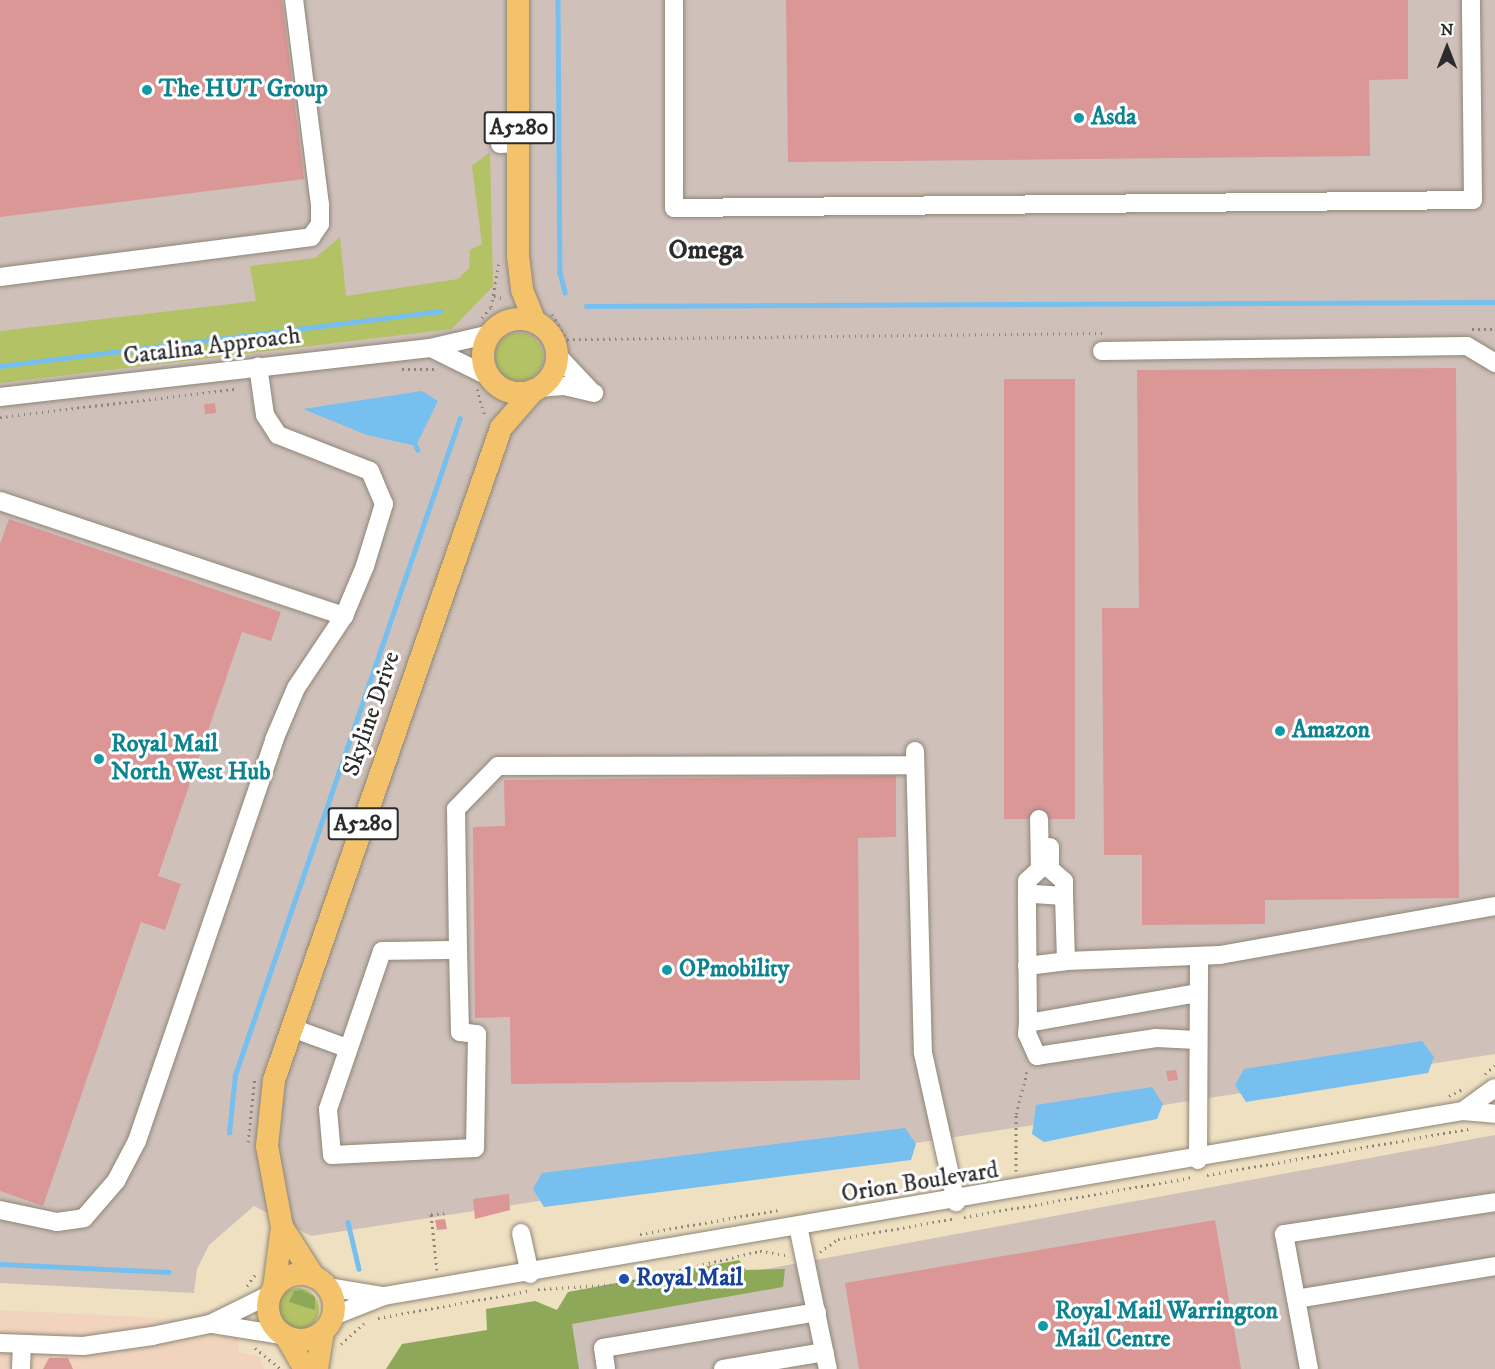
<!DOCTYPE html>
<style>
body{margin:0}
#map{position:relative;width:1495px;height:1369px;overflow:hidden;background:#efe0c2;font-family:"IM FELL DW Pica",serif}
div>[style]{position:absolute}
.built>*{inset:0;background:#f2d4be}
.industrial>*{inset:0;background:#cfc0ba}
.green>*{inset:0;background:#b3c264}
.round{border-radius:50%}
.forest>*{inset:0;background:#8ea85a}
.water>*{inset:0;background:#76bfee}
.stream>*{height:4.5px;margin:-2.25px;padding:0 2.25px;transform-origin:2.25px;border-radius:2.25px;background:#76bfee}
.building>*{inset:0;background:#da9796;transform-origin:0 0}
.path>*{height:3px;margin-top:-1.5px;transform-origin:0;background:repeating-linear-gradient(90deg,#8d8676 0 1.5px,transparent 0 6px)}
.roads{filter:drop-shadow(0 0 2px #8d8676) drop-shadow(0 0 2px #8d8676)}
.minor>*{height:18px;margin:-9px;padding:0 9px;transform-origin:9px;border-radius:9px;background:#fff}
.major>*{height:22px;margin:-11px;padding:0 11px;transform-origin:11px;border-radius:11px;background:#f3c26a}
.major>.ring{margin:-11px;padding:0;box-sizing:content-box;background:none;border:22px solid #f3c26a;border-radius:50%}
.dots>*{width:16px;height:16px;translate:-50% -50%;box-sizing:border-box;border:3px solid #fff;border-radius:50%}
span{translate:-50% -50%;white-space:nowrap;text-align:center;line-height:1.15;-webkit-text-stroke:6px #fff;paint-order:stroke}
.shield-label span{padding:2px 4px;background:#fff;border:2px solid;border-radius:4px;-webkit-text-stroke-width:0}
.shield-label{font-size:22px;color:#2b2b2b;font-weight:700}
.culture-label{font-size:24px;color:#0d838f;font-weight:700}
.left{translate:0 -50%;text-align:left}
.street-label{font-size:24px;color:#2b2b2b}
.transit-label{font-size:24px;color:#164399;font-weight:700}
.quarter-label{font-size:27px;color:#2b2b2b;font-weight:700}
.north{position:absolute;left:1417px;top:18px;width:60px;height:60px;-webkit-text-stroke:4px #fff;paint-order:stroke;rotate:0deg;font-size:16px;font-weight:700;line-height:24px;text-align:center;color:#2b2b2b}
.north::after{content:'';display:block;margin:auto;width:21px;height:27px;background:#2b2b2b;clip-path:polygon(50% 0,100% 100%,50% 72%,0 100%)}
</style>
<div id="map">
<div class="built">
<i style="clip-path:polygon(238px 1302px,239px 1352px,260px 1357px,264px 1369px,0 1369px,0 1310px,182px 1319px)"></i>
</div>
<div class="industrial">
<i style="clip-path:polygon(0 0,1495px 0,1495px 1054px,311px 1236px,254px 1206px,209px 1245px,197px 1269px,194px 1293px,0 1283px)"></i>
<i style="clip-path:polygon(1495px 1135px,1495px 1369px,559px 1369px,549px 1315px,581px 1303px)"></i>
</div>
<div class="green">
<i style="clip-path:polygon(490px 152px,493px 286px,452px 329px,0 383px,0 331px,256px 301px,250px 266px,315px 258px,340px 237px,346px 296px,458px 279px,469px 268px,470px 250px,482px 244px,472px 166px)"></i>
<i class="round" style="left:495px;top:333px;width:48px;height:48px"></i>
<i class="round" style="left:277px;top:1288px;width:42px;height:42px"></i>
</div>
<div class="forest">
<i style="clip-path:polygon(739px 1260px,746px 1270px,785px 1269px,783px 1287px,572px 1324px,579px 1369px,386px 1369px,402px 1344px,487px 1330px,486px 1309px,535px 1301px,557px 1310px,568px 1292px)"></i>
<i style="clip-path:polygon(302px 1290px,315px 1297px,315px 1310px,289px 1302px,294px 1291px)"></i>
</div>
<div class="water">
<i style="clip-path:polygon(422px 391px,438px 401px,416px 446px,367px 435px,303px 409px)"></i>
<i style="clip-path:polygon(1422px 1041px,1434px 1057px,1428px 1073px,1246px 1102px,1235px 1085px,1244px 1069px)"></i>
<i style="clip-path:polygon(1152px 1087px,1163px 1104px,1157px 1119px,1044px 1142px,1032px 1134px,1036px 1105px)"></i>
<i style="clip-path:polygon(905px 1128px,916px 1144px,911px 1160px,544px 1207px,533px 1189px,542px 1173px)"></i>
</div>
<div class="stream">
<i style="left:558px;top:0;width:272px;rotate:89.6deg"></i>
<i style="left:560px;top:272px;width:21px;rotate:76deg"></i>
<i style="left:586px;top:306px;width:909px;rotate:-0.25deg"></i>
<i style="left:0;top:366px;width:444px;rotate:-7.1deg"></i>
<i style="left:416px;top:446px;width:4px;rotate:63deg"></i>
<i style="left:229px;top:1133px;width:58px;rotate:-84.1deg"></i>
<i style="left:235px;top:1075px;width:694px;rotate:-71.1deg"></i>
<i style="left:348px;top:1222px;width:48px;rotate:76.8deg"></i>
<i style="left:0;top:1264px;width:169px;rotate:2.7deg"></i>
</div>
<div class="building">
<i style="clip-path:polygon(0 0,282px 0,304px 179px,0 217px)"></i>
<i style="clip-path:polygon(786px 0,1408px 0,1408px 79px,1369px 80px,1370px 156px,788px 162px)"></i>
<i style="clip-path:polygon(1456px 368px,1459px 898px,1265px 900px,1265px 924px,1142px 925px,1142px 855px,1104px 855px,1102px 608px,1139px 608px,1137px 370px)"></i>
<i style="left:1004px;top:379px;width:71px;height:440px"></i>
<i style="left:215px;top:403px;width:10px;height:11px;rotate:84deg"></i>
<i style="clip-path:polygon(9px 519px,281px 612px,271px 641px,242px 632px,158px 876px,181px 884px,165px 930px,141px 922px,43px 1206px,0 1191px,0 544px)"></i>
<i style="clip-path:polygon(896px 776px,896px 837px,858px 838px,860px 1080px,511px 1084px,510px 1017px,475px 1018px,473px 827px,505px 826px,504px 780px)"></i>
<i style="clip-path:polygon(1176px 1070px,1178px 1080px,1168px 1081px,1166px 1071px)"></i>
<i style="clip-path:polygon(509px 1194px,510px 1210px,475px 1219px,473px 1199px)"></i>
<i style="clip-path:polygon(445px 1219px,447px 1229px,437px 1230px,435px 1220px)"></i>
<i style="clip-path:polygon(1215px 1220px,1241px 1369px,859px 1369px,845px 1283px)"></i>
<i style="clip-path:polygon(49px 1358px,68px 1358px,73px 1369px,43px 1369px)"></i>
</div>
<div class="path">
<i style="left:494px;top:296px;width:12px;rotate:14deg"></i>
<i style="left:552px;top:314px;width:34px;rotate:60deg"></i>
<i style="left:482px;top:318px;width:14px;rotate:-51deg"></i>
<i style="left:491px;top:307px;width:45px;rotate:-79.7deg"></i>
<i style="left:1472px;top:329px;width:23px"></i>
<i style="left:567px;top:339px;width:536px;rotate:-0.64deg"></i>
<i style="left:402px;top:369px;width:33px"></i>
<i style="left:477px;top:389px;width:29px;rotate:74deg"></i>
<i style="left:0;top:417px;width:237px;rotate:-6.8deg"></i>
<i style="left:1485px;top:1074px;width:13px;rotate:-42deg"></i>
<i style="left:1449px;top:1096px;width:18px;rotate:-27deg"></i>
<i style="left:248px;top:1142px;width:65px;rotate:-83.9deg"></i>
<i style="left:1016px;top:1171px;width:57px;rotate:-90deg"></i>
<i style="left:1016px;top:1114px;width:48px;rotate:-75.4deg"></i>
<i style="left:1207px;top:1175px;width:266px;rotate:-10deg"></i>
<i style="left:964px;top:1217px;width:233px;rotate:-9.9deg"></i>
<i style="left:640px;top:1234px;width:140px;rotate:-9.9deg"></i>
<i style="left:820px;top:1252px;width:22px;rotate:-36deg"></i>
<i style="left:838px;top:1239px;width:116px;rotate:-10deg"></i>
<i style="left:437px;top:1270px;width:56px;rotate:-96.1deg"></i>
<i style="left:431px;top:1214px;width:14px;rotate:-4deg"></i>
<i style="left:247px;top:1286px;width:17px;rotate:-54deg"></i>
<i style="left:538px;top:1289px;width:83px;rotate:-3.4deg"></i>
<i style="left:621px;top:1284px;width:143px;rotate:-13.4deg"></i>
<i style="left:760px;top:1251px;width:30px;rotate:9deg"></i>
<i style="left:378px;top:1318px;width:152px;rotate:-10.2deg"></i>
<i style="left:341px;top:1344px;width:31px;rotate:-42deg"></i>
<i style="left:255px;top:1348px;width:33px;rotate:39deg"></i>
</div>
<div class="roads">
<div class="minor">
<i style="left:674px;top:0;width:208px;rotate:90deg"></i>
<i style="left:674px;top:208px;width:799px;rotate:-0.57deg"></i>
<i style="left:1473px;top:200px;width:200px;rotate:-90.6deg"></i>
<i style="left:500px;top:144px;width:19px;rotate:-3deg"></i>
<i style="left:0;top:277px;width:314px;rotate:-7.3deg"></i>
<i style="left:311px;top:237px;width:16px;rotate:-55deg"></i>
<i style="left:320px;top:224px;width:19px;rotate:-90deg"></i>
<i style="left:320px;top:205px;width:207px;rotate:-97.2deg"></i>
<i style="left:431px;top:348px;width:66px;rotate:26.2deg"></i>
<i style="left:1102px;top:351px;width:365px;rotate:-0.8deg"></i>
<i style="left:1467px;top:346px;width:33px;rotate:31deg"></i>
<i style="left:557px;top:355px;width:48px;rotate:46.7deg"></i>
<i style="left:537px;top:388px;width:27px;rotate:-4deg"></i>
<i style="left:564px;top:386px;width:31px;rotate:13deg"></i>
<i style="left:0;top:397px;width:433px;rotate:-6.5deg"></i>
<i style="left:430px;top:348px;width:62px;rotate:-13.1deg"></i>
<i style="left:0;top:501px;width:363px;rotate:18.5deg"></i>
<i style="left:915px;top:751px;width:302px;rotate:88.5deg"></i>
<i style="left:923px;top:1053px;width:153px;rotate:77.5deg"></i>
<i style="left:1050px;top:847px;width:22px;rotate:90deg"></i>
<i style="left:1050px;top:869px;width:18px;rotate:41deg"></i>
<i style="left:1064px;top:881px;width:15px;rotate:90deg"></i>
<i style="left:1027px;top:898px;width:17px;rotate:-90deg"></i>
<i style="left:1027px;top:881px;width:18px;rotate:-43deg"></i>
<i style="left:1040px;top:869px;width:50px;rotate:-91.1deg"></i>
<i style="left:458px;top:950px;width:82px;rotate:88.6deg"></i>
<i style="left:460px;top:1032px;width:17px;rotate:7deg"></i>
<i style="left:477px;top:1034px;width:114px;rotate:91deg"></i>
<i style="left:475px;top:1148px;width:143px;rotate:177.2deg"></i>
<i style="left:332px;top:1155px;width:46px;rotate:-95deg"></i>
<i style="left:328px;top:1109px;width:167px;rotate:-71.1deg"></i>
<i style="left:382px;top:951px;width:76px;rotate:-0.8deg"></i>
<i style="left:458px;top:950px;width:141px;rotate:-90.8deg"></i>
<i style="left:456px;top:809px;width:60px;rotate:-45.7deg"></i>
<i style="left:498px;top:766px;width:417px;rotate:-0.1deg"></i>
<i style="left:1027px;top:966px;width:39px;rotate:-7deg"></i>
<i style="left:1028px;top:1023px;width:125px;rotate:-90.5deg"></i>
<i style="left:1027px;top:898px;width:8px;rotate:-30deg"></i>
<i style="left:1034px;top:894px;width:30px;rotate:4deg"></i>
<i style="left:1064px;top:896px;width:65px;rotate:88.2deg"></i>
<i style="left:1066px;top:961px;width:154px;rotate:-2.2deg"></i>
<i style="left:1220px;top:955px;width:279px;rotate:-10.1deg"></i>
<i style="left:292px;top:1028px;width:59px;rotate:20deg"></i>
<i style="left:1197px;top:1040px;width:41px;rotate:-177.2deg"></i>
<i style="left:1156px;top:1038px;width:120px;rotate:171.4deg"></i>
<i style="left:1037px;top:1056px;width:24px;rotate:-114deg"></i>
<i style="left:1027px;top:1034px;width:11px;rotate:-85deg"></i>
<i style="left:1028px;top:1023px;width:173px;rotate:-10deg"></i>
<i style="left:1463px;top:1111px;width:39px;rotate:-36deg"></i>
<i style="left:1198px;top:1160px;width:203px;rotate:-89.7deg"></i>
<i style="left:0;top:1210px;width:58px;rotate:11.9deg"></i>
<i style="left:57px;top:1222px;width:27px;rotate:-8deg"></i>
<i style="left:84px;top:1218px;width:49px;rotate:-49.1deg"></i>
<i style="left:116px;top:1181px;width:45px;rotate:-62.3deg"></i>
<i style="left:137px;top:1141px;width:424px;rotate:-71.1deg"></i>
<i style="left:274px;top:740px;width:56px;rotate:-67.1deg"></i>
<i style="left:296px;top:688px;width:87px;rotate:-56.3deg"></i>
<i style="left:344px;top:616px;width:54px;rotate:-67.2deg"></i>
<i style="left:365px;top:566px;width:65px;rotate:-73deg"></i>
<i style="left:384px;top:504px;width:36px;rotate:-113deg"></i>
<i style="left:370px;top:471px;width:99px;rotate:-158.6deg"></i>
<i style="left:278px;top:435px;width:24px;rotate:-123deg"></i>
<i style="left:265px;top:415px;width:49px;rotate:-98.1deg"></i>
<i style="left:798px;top:1226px;width:146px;rotate:78.2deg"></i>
<i style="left:521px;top:1233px;width:42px;rotate:77.6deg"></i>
<i style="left:327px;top:1287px;width:57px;rotate:9.1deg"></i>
<i style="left:1296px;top:1299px;width:202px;rotate:-9.4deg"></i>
<i style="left:333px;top:1316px;width:55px;rotate:-21.4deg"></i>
<i style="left:384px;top:1296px;width:1095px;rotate:-9.73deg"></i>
<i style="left:1463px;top:1111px;width:32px;rotate:5deg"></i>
<i style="left:213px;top:1324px;width:70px;rotate:9.1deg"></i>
<i style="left:0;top:1343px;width:83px;rotate:2.1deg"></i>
<i style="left:83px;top:1346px;width:70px;rotate:-8.2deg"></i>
<i style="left:152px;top:1336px;width:59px;rotate:-11.7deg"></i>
<i style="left:210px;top:1324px;width:68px;rotate:-26.2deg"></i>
<i style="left:21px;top:1369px;width:25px;rotate:-88deg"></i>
<i style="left:606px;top:1369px;width:21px;rotate:-98deg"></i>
<i style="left:603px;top:1348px;width:217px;rotate:-9.5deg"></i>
<i style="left:723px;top:1369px;width:103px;rotate:-9.5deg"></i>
<i style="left:1309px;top:1369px;width:137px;rotate:-100.5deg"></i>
<i style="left:1284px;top:1234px;width:213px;rotate:-8.6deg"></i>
</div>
<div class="major">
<i style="left:518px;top:0;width:256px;rotate:90deg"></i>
<i style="left:518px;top:256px;width:34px;rotate:83deg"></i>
<i style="left:522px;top:290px;width:35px;rotate:68deg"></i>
<i class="ring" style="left:483px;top:319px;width:52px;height:52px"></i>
<i style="left:282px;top:1227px;width:59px;rotate:57.4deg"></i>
<i class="ring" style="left:268px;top:1274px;width:44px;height:44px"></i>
<i style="left:274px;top:1288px;width:62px;rotate:-82.5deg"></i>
<i style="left:282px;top:1227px;width:82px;rotate:-100.5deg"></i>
<i style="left:267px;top:1146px;width:66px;rotate:-83.9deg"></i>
<i style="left:274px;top:1080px;width:690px;rotate:-70.8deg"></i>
<i style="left:501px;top:428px;width:50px;rotate:-49deg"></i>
<i style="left:287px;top:1338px;width:36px;rotate:60deg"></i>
<i style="left:317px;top:1369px;width:37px;rotate:-81deg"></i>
</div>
</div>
<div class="dots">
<i style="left:147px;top:90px;background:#0f9aa8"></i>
<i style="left:1079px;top:118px;background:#0f9aa8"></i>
<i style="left:1280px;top:731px;background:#0f9aa8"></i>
<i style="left:99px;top:759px;background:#0f9aa8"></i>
<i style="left:667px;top:970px;background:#0f9aa8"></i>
<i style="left:624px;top:1279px;background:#1a4fb4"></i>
<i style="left:1043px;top:1326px;background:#0f9aa8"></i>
</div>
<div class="shield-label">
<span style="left:519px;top:128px">A5280</span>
<span style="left:363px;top:824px">A5280</span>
</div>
<div class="culture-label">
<span class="left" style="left:159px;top:90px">The HUT Group</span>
<span class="left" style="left:1091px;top:118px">Asda</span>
<span class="left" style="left:1292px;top:731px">Amazon</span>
<span class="left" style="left:111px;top:759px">Royal Mail<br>North West Hub</span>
<span class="left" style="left:679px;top:970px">OPmobility</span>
<span class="left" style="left:1055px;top:1326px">Royal Mail Warrington<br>Mail Centre</span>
</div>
<div class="street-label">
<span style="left:212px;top:347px;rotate:-7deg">Catalina Approach</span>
<span style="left:372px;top:714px;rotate:-71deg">Skyline Drive</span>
<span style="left:920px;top:1183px;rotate:-9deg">Orion Boulevard</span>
</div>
<div class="transit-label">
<span class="left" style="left:636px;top:1279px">Royal Mail</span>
</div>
<div class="quarter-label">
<span style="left:706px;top:251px">Omega</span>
</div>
<div class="north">N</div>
</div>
